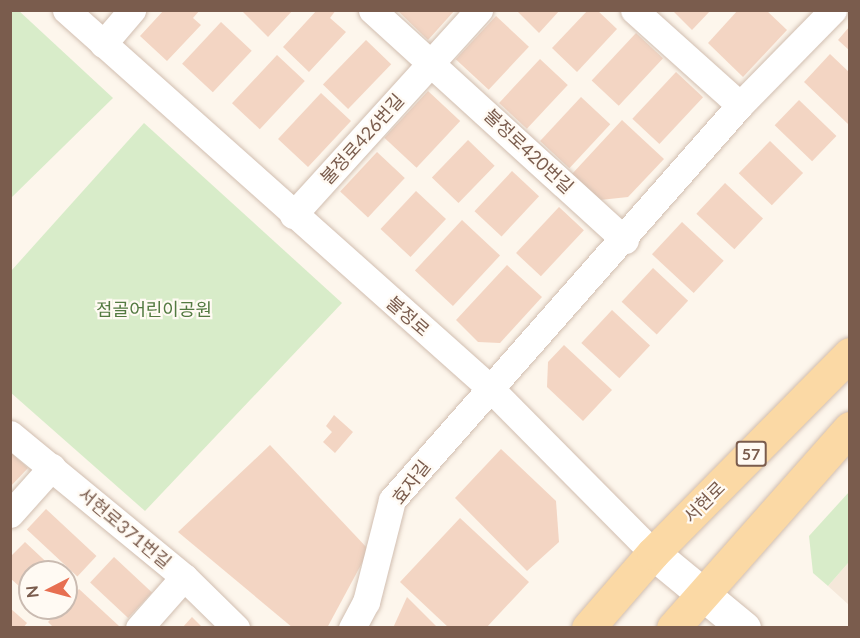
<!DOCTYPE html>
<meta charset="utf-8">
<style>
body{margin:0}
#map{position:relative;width:860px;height:638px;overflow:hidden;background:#fdf6ec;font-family:Lato,"Noto Sans KR",sans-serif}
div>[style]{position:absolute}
.residential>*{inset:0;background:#f5e8da}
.green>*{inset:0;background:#d8ecc9}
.building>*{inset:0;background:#f3d5c3;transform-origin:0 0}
.roads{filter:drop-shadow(0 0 2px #d1beb0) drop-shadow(0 0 2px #d1beb0)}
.minor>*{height:27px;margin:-13.5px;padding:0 13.5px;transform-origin:13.5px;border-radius:13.5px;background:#fff}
.secondary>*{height:33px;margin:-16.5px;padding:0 16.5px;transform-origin:16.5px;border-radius:16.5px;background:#fff}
.primary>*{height:33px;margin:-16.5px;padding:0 16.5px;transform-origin:16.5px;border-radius:16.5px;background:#fbd9a5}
span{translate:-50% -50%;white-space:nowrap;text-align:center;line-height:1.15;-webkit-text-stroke:4.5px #fffaf3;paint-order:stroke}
.shield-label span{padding:2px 4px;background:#fffaf3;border:2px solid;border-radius:4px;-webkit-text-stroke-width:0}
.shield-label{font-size:16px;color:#7a5c4d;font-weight:700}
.street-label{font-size:18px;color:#7a5c4d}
.park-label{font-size:18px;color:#537a41}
.frame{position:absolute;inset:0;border:12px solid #7a5c4d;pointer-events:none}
.north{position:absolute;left:18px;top:560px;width:60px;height:60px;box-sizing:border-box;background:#fffaf3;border:2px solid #cabbb1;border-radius:50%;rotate:264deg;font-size:16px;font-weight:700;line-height:24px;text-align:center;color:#7a5c4d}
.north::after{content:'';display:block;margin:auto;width:21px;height:27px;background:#e76f51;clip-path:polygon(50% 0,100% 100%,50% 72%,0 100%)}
</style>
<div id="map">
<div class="residential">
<i style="clip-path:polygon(849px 562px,849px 605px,828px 586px)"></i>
</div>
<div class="green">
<i style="clip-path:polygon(18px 10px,113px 98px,11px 198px,10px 11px)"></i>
<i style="clip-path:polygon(144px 123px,342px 303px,145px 511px,10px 392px,11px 271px)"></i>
<i style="clip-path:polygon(849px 492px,849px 562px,828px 586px,813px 573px,809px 536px)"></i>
</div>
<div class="building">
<i style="clip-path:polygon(164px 10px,200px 10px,193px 18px,201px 25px,167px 61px,140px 36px)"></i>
<i style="clip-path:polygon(241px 10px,293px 10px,268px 37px)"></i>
<i style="clip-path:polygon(317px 10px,336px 10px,330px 18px,346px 32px,309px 72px,283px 47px)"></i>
<i style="clip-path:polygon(397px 10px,455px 10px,428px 40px)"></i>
<i style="clip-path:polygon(516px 10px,560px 10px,539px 33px)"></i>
<i style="clip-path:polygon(588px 10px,597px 10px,617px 29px,577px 72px,552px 48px)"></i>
<i style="clip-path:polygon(672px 10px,711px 10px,692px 30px)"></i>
<i style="clip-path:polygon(738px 10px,766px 10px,787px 30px,743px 77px,708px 43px)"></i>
<i style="left:496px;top:16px;width:45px;height:59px;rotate:43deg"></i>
<i style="left:221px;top:22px;width:42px;height:57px;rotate:43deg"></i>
<i style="clip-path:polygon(850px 26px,850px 51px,838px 40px)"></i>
<i style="left:636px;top:33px;width:37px;height:65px;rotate:43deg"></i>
<i style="left:366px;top:40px;width:35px;height:62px;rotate:44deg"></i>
<i style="clip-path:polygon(830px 54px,850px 73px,848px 124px,804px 82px)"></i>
<i style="left:277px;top:55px;width:38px;height:66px;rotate:43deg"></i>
<i style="left:540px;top:59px;width:38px;height:60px;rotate:43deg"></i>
<i style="left:676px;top:72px;width:37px;height:64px;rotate:43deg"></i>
<i style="left:428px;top:91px;width:44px;height:64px;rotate:43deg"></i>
<i style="left:321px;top:93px;width:41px;height:63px;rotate:43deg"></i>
<i style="left:581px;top:97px;width:40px;height:60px;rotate:43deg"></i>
<i style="left:799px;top:100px;width:52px;height:35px;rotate:44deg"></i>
<i style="clip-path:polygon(622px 120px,664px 159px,628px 197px,600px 200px,572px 174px)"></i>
<i style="left:468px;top:140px;width:37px;height:52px;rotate:44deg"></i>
<i style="left:770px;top:141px;width:46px;height:45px;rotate:44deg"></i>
<i style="left:377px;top:152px;width:38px;height:54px;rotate:43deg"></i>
<i style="left:512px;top:171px;width:37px;height:55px;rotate:43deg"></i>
<i style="left:725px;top:183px;width:52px;height:42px;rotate:43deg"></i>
<i style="left:416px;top:191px;width:41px;height:52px;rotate:43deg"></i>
<i style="left:559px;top:207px;width:34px;height:63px;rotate:43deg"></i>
<i style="left:462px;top:220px;width:52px;height:69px;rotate:43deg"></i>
<i style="left:682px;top:222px;width:57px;height:44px;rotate:43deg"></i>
<i style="clip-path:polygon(507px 265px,542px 297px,500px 343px,478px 342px,456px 320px)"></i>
<i style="left:653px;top:268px;width:48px;height:46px;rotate:43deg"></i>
<i style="left:612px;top:310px;width:52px;height:45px;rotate:43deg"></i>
<i style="clip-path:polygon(564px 345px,612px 390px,583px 421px,547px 387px,548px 362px)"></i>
<i style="clip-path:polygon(334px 415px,353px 432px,335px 453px,323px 442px,332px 432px,326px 426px)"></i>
<i style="clip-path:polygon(270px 445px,369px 550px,327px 628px,293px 628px,178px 532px)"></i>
<i style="clip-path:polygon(501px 449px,556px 501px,559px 542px,527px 571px,455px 498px)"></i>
<i style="clip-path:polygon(10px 452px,28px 468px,10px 487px)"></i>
<i style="left:46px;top:509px;width:69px;height:28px;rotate:43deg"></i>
<i style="clip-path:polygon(460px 518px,529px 582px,486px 628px,449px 628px,400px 582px)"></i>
<i style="clip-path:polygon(25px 542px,57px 572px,30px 572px,30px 596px,10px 578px,10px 557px)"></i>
<i style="left:114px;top:557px;width:52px;height:35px;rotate:43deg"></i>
<i style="clip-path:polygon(79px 589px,119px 626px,117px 628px,54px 628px,48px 622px)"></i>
<i style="clip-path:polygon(407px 597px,438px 628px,393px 628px)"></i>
<i style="clip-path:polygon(10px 608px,27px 623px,23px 628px,10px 628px)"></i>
<i style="clip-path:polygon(192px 617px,203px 628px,182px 628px)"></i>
</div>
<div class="roads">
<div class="minor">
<i style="left:66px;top:10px;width:568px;rotate:41.72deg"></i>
<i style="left:490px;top:388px;width:232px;rotate:45.3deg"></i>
<i style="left:372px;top:10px;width:342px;rotate:42.3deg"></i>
<i style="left:634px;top:10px;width:142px;rotate:41.9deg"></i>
<i style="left:103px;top:44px;width:45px;rotate:-49.5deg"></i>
<i style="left:293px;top:215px;width:277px;rotate:-47.8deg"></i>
<i style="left:10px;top:434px;width:225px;rotate:39.4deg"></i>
<i style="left:184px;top:577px;width:73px;rotate:44.4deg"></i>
<i style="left:10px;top:514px;width:63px;rotate:-48.2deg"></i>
<i style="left:139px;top:628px;width:68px;rotate:-48.6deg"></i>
<i style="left:352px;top:628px;width:30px;rotate:-62deg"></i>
<i style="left:366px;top:602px;width:105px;rotate:-75.7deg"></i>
<i style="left:392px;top:500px;width:526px;rotate:-48.62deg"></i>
<i style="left:740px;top:105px;width:133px;rotate:-45.6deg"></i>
</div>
<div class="secondary">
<i style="left:653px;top:553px;width:118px;rotate:39.5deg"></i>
</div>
<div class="primary">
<i style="left:588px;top:628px;width:99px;rotate:-49.1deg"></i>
<i style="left:653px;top:553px;width:280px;rotate:-45.3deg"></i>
<i style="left:673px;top:628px;width:267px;rotate:-48.5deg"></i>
</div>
</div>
<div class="shield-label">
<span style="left:751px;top:454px">57</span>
</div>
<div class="street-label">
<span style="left:362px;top:139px;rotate:-48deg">불정로426번길</span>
<span style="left:529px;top:151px;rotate:43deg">불정로420번길</span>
<span style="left:408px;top:316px;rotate:41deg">불정로</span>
<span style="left:411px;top:482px;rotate:-52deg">효자길</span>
<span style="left:704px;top:502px;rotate:-45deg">서현로</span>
<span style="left:125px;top:528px;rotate:40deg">서현로371번길</span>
</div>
<div class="park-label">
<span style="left:154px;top:309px">점골어린이공원</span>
</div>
<div class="frame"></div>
<div class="north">N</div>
</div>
